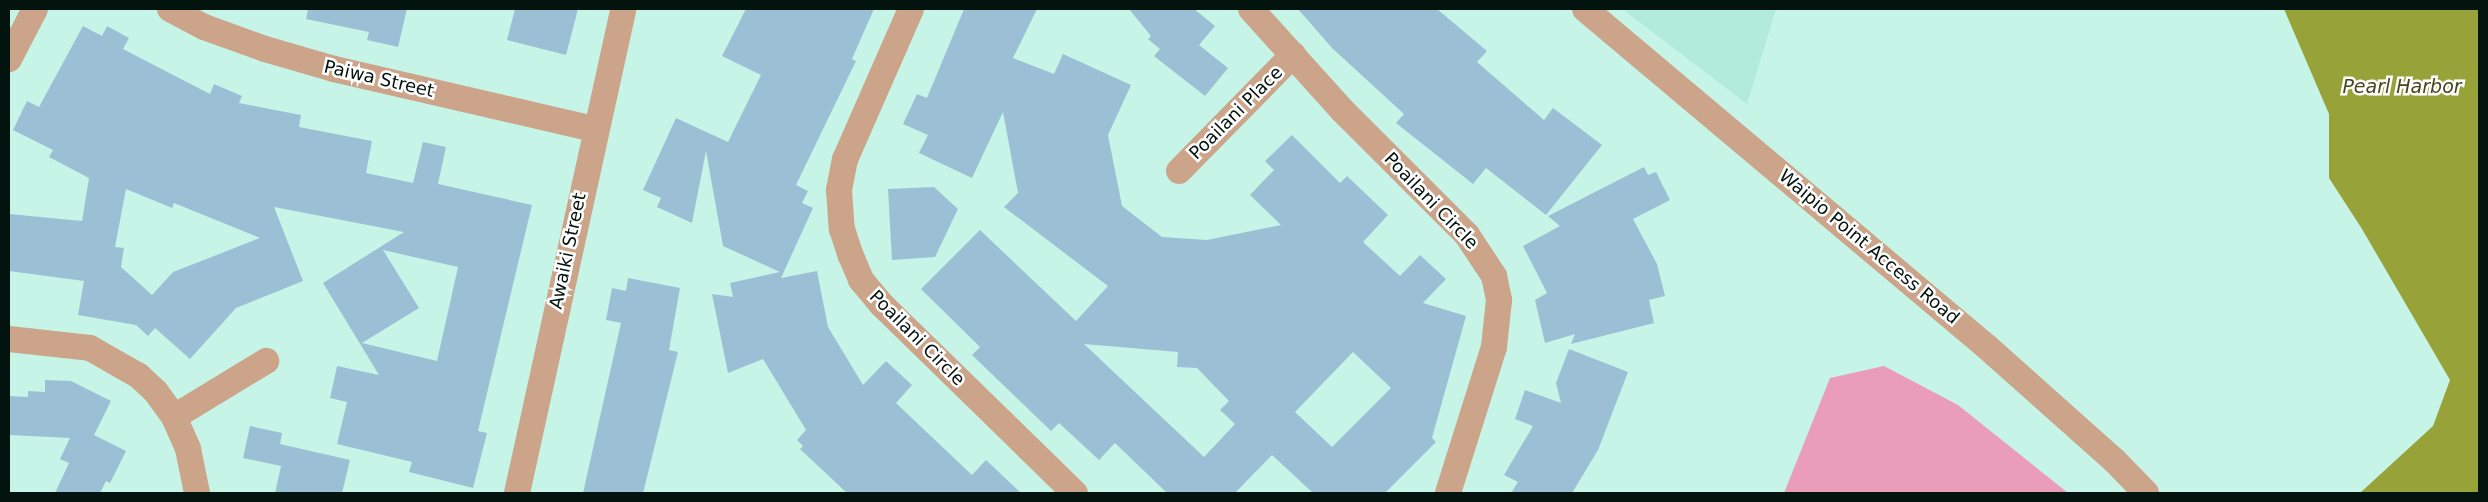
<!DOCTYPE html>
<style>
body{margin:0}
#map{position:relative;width:2488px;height:502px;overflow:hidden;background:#c6f4e7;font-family:"DejaVu Sans",sans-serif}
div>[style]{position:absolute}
.built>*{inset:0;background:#b3ebdb}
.green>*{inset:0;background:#ea9dba}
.water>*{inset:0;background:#97a338}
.building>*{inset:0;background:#9bc0d6}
.minor>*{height:26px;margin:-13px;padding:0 13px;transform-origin:13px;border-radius:13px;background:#cba48a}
span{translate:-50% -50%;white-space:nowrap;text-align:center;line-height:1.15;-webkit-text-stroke:5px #fff;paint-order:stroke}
.street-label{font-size:18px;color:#03130e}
.water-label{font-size:19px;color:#43481d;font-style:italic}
.frame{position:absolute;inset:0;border:10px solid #03130e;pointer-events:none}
</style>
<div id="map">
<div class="built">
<i style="clip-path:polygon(1624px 9px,1776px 9px,1747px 104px,1629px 14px)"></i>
</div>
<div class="green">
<i style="clip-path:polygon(1884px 366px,1958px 405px,2068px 493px,1784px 493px,1830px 378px)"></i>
</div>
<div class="water">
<i style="clip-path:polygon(2284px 9px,2479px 9px,2479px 493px,2360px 493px,2433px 426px,2450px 380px,2362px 229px,2329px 178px,2329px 114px)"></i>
</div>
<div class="building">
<i style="clip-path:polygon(308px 9px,407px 9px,398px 47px,367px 40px,369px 32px,306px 19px)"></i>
<i style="clip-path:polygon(515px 9px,578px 9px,566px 55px,507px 40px)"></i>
<i style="clip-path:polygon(746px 9px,874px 9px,852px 59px,856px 61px,796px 185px,808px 191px,802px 203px,813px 208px,781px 278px,817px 271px,828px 327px,863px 385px,886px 361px,912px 385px,896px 403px,972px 475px,986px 460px,1021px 493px,847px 493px,800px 449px,803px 446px,797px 440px,806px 430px,763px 359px,728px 373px,712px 294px,733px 297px,730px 283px,780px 272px,723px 246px,706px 151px,692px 223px,657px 207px,661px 198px,643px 190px,676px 118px,728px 142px,761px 75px,722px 56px)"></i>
<i style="clip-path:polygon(evenodd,964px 9px,1037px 9px,1013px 58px,1054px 74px,1063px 54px,1131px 85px,1108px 135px,1122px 206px,1162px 237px,1207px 240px,1281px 225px,1250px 195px,1274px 170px,1265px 161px,1292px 135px,1340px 183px,1347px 176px,1388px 215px,1363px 242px,1400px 276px,1420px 255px,1446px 279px,1423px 303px,1466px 316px,1432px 438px,1436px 442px,1385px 493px,1313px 493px,1272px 455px,1235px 493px,1167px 493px,1115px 443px,1099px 460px,1059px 423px,1051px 431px,972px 355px,980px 347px,921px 289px,980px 230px,1076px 321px,1108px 286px,1004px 207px,1018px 193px,1003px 112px,972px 178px,919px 153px,928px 135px,903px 124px,917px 94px,927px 98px,964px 9px,1084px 344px,1178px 352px,1177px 367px,1197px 368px,1229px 401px,1220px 410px,1235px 424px,1204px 457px,1084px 344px,964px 9px,1353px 352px,1391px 388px,1332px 447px,1295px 412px,1353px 352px)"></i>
<i style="clip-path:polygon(1129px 9px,1194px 9px,1215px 26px,1199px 45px,1228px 68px,1205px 96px,1154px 56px,1160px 49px,1148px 39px,1151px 36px)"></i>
<i style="clip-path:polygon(1298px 9px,1437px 9px,1487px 51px,1477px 62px,1544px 120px,1553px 108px,1602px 145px,1546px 215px,1486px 168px,1473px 184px,1396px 123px,1404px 114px,1332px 48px)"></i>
<i style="clip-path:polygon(evenodd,83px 26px,102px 36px,107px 26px,129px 38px,123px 49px,210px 94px,214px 84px,242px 96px,239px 103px,301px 115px,299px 127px,372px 141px,366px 173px,413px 183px,423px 142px,446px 147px,438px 184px,532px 205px,478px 431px,487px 433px,473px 488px,409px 472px,412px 462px,337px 444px,347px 402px,330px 398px,337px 366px,379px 375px,323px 283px,404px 232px,274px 207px,303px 281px,236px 308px,190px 359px,155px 328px,148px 336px,136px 325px,78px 315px,84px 281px,9px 271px,9px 214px,82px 221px,89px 178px,49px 157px,53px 150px,13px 130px,27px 101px,39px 107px,83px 26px,126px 189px,172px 208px,174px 203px,260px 238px,173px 272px,152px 295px,121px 267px,124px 248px,115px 247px,126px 189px,83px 26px,383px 250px,458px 267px,437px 361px,362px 343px,419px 308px,383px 250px)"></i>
<i style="clip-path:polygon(1644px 167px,1648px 175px,1656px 172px,1670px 200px,1633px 219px,1657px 264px,1665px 296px,1649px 300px,1654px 323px,1571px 344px,1575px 334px,1545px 343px,1535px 300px,1547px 293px,1523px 246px,1560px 226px,1548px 216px)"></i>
<i style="clip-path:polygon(934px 187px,958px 209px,935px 257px,892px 260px,888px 189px)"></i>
<i style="clip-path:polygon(628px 278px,680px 288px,669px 350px,678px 352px,643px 493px,583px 493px,621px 323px,606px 320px,612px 288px,626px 291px)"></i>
<i style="clip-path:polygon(1569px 349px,1628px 372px,1598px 450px,1572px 493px,1511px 493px,1518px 482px,1504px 475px,1533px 426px,1515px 419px,1525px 390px,1561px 403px,1556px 383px)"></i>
<i style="clip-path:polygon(45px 380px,71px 381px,111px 401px,94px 435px,126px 451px,110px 483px,106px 481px,100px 493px,55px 493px,69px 463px,60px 459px,70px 438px,9px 435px,9px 396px,28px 397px,28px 391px,45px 392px)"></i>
<i style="clip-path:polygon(250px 426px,282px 433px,280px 444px,350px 460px,342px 493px,275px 493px,281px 466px,243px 458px)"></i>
</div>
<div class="minor">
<i style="left:170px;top:9px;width:38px;rotate:28deg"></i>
<i style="left:204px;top:27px;width:65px;rotate:19.8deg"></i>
<i style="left:265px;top:49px;width:72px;rotate:16.2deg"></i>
<i style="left:334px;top:69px;width:267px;rotate:13deg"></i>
<i style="left:911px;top:9px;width:164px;rotate:113.7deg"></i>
<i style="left:845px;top:159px;width:32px;rotate:101deg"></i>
<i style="left:839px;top:190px;width:39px;rotate:86deg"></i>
<i style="left:842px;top:229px;width:28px;rotate:72deg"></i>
<i style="left:851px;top:256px;width:26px;rotate:67deg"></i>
<i style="left:861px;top:280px;width:31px;rotate:50deg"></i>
<i style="left:881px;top:304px;width:271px;rotate:44.3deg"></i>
<i style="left:1251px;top:9px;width:136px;rotate:48deg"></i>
<i style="left:1342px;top:110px;width:177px;rotate:45deg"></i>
<i style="left:1467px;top:235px;width:49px;rotate:56.6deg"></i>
<i style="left:1494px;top:276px;width:25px;rotate:78deg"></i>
<i style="left:1499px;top:300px;width:47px;rotate:96.1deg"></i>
<i style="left:1494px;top:347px;width:153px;rotate:107.5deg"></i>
<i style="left:1585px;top:9px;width:525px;rotate:40.06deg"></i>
<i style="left:1987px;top:347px;width:170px;rotate:41.7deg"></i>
<i style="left:2114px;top:460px;width:46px;rotate:45.9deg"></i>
<i style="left:9px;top:59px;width:56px;rotate:-62.5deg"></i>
<i style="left:1179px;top:171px;width:163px;rotate:-45.5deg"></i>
<i style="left:9px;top:339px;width:81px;rotate:6.3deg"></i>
<i style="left:90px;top:348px;width:56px;rotate:29.7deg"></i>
<i style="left:139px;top:376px;width:23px;rotate:43deg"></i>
<i style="left:156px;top:392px;width:31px;rotate:54deg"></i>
<i style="left:174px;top:417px;width:35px;rotate:66deg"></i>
<i style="left:188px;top:449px;width:45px;rotate:78.4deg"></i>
<i style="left:174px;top:417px;width:108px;rotate:-31.3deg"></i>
<i style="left:517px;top:493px;width:495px;rotate:-77.6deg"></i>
</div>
<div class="street-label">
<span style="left:379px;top:79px;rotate:13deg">Paiwa Street</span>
<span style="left:1236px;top:113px;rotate:-45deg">Poailani Place</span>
<span style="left:1431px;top:201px;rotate:46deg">Poailani Circle</span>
<span style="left:1869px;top:247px;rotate:40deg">Waipio Point Access Road</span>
<span style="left:568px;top:251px;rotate:-78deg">Awaiki Street</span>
<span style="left:917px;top:338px;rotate:45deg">Poailani Circle</span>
</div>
<div class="water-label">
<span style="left:2402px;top:87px">Pearl Harbor</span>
</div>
<div class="frame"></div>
</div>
